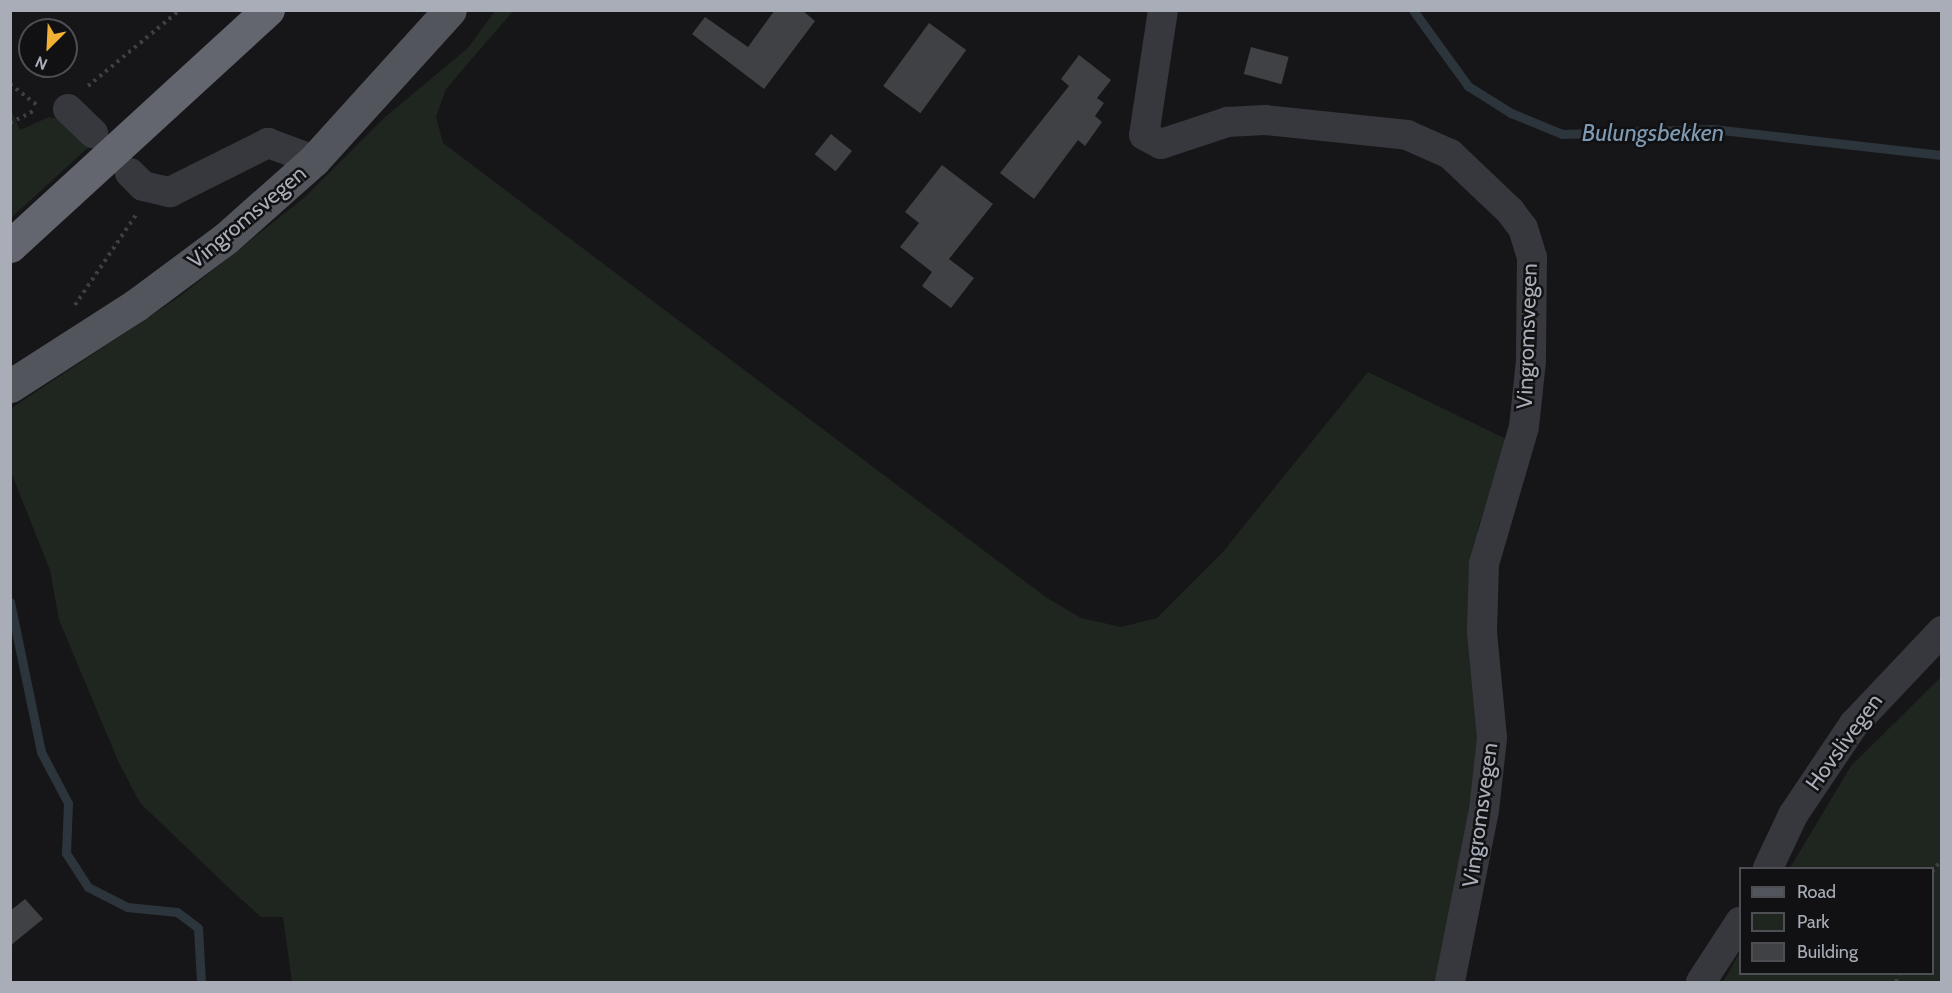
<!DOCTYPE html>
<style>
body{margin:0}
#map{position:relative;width:1952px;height:993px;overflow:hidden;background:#161618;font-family:Cabin,sans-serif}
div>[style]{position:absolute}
.green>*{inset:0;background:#1e261f}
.stream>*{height:9px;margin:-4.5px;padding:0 4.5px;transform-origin:4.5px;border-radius:4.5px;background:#2c353c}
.building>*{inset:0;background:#404145;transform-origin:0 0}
.path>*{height:4px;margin-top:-2px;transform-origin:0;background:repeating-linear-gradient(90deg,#3d3f44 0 3px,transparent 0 7.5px)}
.minor>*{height:30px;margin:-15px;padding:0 15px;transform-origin:15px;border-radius:15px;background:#37383d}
.major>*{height:33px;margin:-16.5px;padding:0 16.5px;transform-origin:16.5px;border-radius:16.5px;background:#53555c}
.highway>*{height:33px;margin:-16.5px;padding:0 16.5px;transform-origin:16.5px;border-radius:16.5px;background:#63666e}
span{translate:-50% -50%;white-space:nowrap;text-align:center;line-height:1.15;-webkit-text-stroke:5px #111113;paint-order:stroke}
.street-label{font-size:22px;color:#a8adb8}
.water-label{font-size:24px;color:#7f9bb3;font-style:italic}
.frame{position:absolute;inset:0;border:12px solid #a8adb8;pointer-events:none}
.legend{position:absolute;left:1739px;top:867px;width:195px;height:108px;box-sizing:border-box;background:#111113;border:2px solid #4d4f55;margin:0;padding:8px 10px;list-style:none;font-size:18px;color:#a8adb8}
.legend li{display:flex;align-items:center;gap:12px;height:30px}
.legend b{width:30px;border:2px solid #4d4f55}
.north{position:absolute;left:18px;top:18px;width:60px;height:60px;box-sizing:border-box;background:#111113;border:2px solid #4d4f55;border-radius:50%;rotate:204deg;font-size:16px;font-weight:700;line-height:24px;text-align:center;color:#a8adb8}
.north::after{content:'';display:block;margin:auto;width:21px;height:27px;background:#f2b134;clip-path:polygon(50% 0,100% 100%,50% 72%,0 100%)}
</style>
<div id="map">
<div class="green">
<i style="clip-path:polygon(495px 11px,513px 11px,446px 89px,436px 117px,443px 143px,1047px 598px,1081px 618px,1121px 627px,1157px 618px,1222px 553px,1368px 372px,1508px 440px,1478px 528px,1469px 620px,1482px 740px,1471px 824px,1435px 982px,292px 982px,283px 917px,261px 917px,229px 888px,140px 803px,119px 763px,59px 620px,50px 570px,11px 472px,10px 409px,179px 297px,305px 197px,384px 118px,468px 48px)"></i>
<i style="clip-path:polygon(10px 107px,20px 130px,49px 117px,66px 121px,93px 143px,11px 218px)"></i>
<i style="clip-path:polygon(1941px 677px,1941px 982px,1723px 982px,1740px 952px,1740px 974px,1932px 974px,1932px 868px,1790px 868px,1851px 766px)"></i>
</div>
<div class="stream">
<i style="left:1413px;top:10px;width:94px;rotate:54.1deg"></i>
<i style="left:1468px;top:86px;width:51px;rotate:32.1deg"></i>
<i style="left:1511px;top:113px;width:55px;rotate:22.4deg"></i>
<i style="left:1562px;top:134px;width:151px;rotate:-1.9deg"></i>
<i style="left:1713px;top:129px;width:230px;rotate:6.5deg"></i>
<i style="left:10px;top:602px;width:153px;rotate:78.3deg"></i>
<i style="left:41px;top:752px;width:58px;rotate:62.1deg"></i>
<i style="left:68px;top:803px;width:50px;rotate:92.3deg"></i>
<i style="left:66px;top:853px;width:40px;rotate:57.1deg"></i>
<i style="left:88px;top:887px;width:44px;rotate:27.1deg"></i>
<i style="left:127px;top:907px;width:50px;rotate:5.7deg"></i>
<i style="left:177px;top:912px;width:26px;rotate:37deg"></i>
<i style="left:198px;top:928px;width:54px;rotate:86.8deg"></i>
</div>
<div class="building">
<i style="clip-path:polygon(775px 10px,802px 10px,815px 21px,764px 89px,692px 34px,705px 17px,748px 47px)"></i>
<i style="left:929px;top:23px;width:46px;height:78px;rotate:36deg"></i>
<i style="left:1251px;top:47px;width:39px;height:28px;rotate:15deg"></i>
<i style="clip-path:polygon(1079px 55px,1111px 80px,1097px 98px,1104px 103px,1095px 116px,1102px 122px,1085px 146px,1078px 140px,1034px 199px,1000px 173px,1069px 86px,1061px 79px)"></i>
<i style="left:831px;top:134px;width:27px;height:26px;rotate:39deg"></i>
<i style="clip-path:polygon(942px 165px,993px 204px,949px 259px,974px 278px,951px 308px,922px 286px,932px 272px,900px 247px,919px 223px,905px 212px)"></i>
<i style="clip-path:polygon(25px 899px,43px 919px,10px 946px,10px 911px)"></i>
</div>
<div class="path">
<i style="left:10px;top:84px;width:36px;rotate:38deg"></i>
<i style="left:88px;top:86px;width:119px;rotate:-39.6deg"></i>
<i style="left:10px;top:123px;width:30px;rotate:-27deg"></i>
<i style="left:75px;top:305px;width:109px;rotate:-55.9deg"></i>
<i style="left:1932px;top:872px;width:16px;rotate:-52deg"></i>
<i style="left:1896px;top:982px;width:9px;rotate:-69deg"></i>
</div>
<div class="minor">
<i style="left:1163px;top:10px;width:126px;rotate:98.6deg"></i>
<i style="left:1144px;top:135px;width:19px;rotate:28deg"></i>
<i style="left:1161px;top:144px;width:70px;rotate:-18.4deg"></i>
<i style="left:1227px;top:122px;width:38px;rotate:-3deg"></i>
<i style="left:1265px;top:120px;width:143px;rotate:6deg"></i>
<i style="left:1407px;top:135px;width:47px;rotate:23.8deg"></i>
<i style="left:1450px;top:154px;width:83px;rotate:43.5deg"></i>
<i style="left:1510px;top:211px;width:21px;rotate:53deg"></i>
<i style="left:1523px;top:228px;width:30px;rotate:73deg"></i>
<i style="left:1532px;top:257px;width:104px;rotate:90.6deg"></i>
<i style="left:1531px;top:361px;width:66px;rotate:96.1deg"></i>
<i style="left:1524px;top:427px;width:143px;rotate:106.3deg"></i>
<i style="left:1484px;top:564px;width:68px;rotate:91.7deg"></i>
<i style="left:1482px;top:632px;width:106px;rotate:84.6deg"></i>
<i style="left:1492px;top:738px;width:72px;rotate:96.3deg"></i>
<i style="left:1484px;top:810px;width:175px;rotate:101.2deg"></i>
<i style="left:68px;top:109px;width:35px;rotate:44deg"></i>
<i style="left:130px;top:173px;width:18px;rotate:45deg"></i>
<i style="left:143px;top:186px;width:28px;rotate:13deg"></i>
<i style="left:170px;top:192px;width:110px;rotate:-26.6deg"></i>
<i style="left:268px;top:143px;width:49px;rotate:20.3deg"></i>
<i style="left:1768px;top:868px;width:59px;rotate:-64.7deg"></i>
<i style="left:1793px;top:815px;width:110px;rotate:-56.2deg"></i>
<i style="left:1854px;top:724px;width:128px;rotate:-46.6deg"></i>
<i style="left:1701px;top:982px;width:72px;rotate:-57deg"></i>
</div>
<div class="major">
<i style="left:10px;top:386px;width:150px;rotate:-32.7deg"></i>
<i style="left:136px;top:305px;width:111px;rotate:-36.6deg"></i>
<i style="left:225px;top:239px;width:119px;rotate:-41.6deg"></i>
<i style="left:314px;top:160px;width:202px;rotate:-47.8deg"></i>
</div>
<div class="highway">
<i style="left:10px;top:246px;width:350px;rotate:-42.5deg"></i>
</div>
<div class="street-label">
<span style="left:247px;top:217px;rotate:-40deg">Vingromsvegen</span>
<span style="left:1527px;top:336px;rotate:-88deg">Vingromsvegen</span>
<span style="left:1844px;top:742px;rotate:-54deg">Hovslivegen</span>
<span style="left:1480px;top:815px;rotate:-82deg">Vingromsvegen</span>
</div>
<div class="water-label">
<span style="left:1653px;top:133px">Bulungsbekken</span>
</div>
<div class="frame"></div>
<ul class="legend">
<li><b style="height:8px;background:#53555c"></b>Road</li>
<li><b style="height:16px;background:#1e261f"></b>Park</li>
<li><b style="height:16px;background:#404145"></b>Building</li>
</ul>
<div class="north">N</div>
</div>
